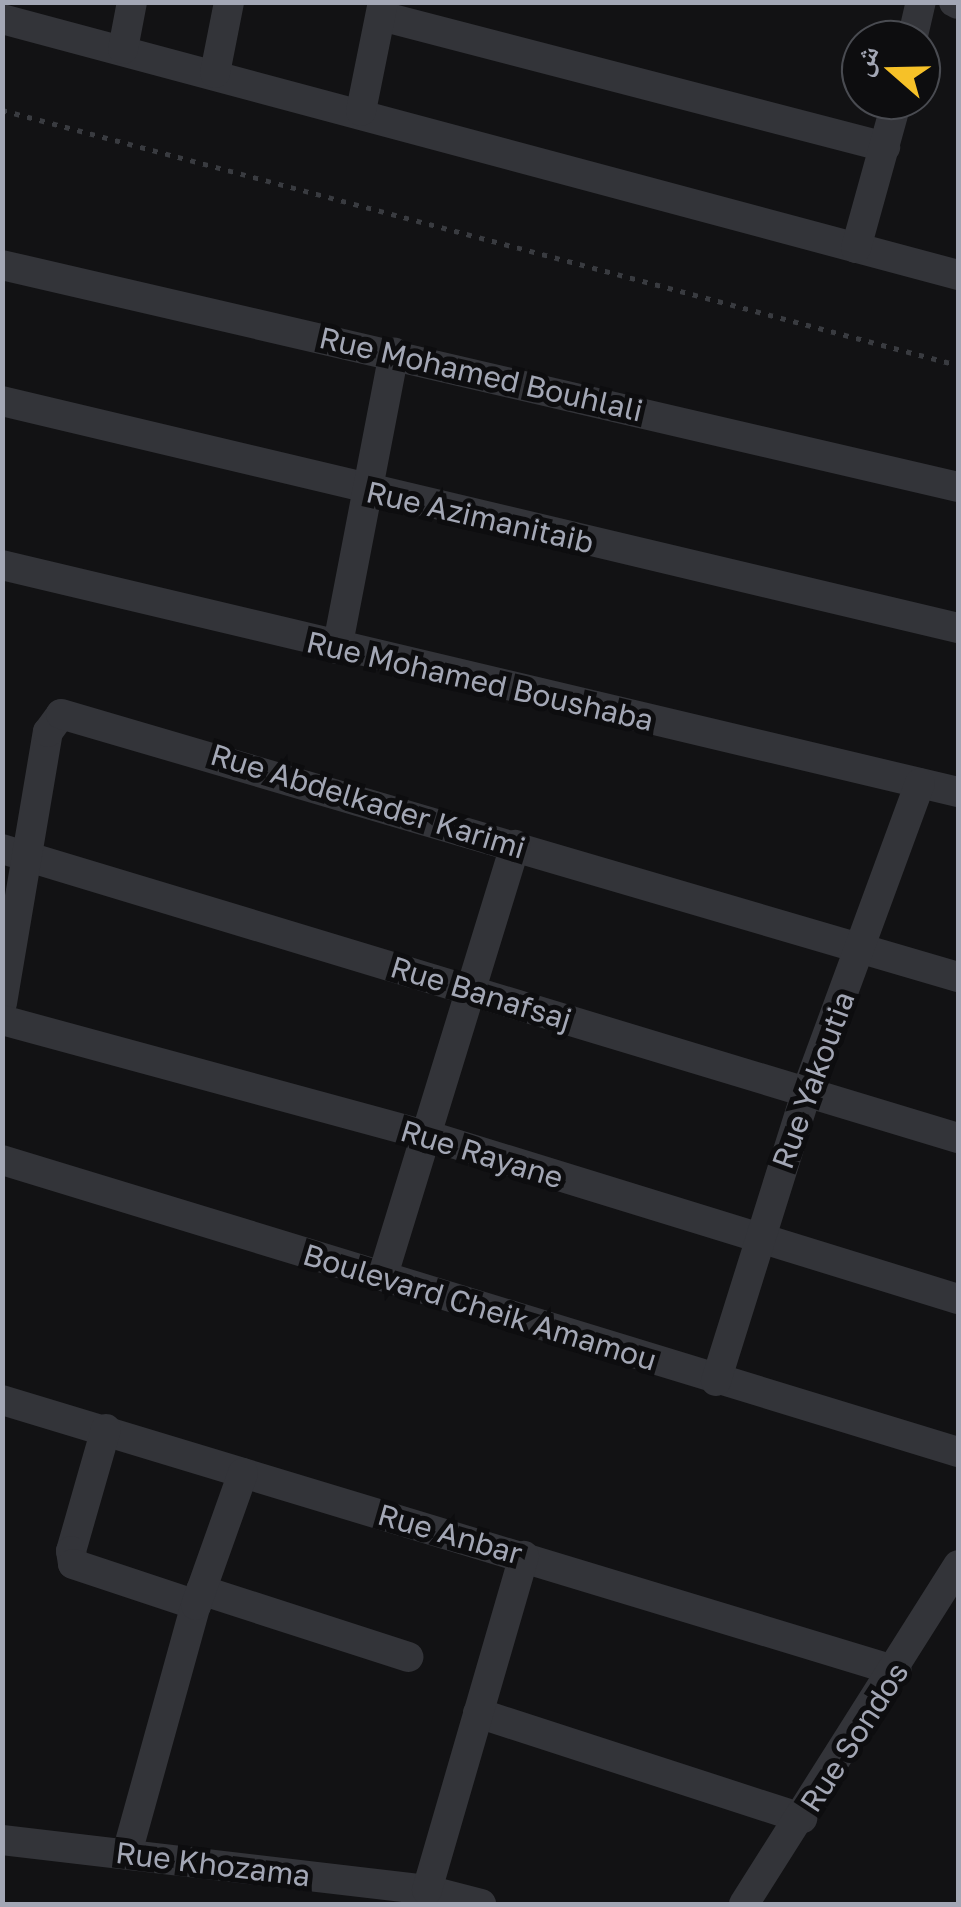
<!DOCTYPE html>
<meta charset="utf-8">
<style>
body{margin:0}
#map{position:relative;width:961px;height:1907px;overflow:hidden;background:#121214;font-family:"Golos Text","Noto Naskh Arabic",sans-serif}
div>[style]{position:absolute}
.path>*{height:5px;margin-top:-2.5px;transform-origin:0;background:repeating-linear-gradient(90deg,#393b40 0 5px,transparent 0 13px)}
.street>*{height:30px;margin:-15px;padding:0 15px;transform-origin:15px;border-radius:15px;background:#333439}
span{translate:-50% -50%;white-space:nowrap;text-align:center;line-height:1.15;-webkit-text-stroke:10px #0d0d0f;paint-order:stroke}
.street-label{font-size:30px;color:#a3a7b5}
.frame{position:absolute;inset:0;border:5px solid #a3a7b5;pointer-events:none}
.north{position:absolute;left:841px;top:20px;width:100px;height:100px;box-sizing:border-box;background:#0d0d0f;border:2px solid #494b51;border-radius:50%;rotate:290deg;font-size:28px;font-weight:700;line-height:40px;text-align:center;color:#a3a7b5}
.north::after{content:'';display:block;margin:auto;width:35px;height:45px;background:#f6c128;clip-path:polygon(50% 0,100% 100%,50% 72%,0 100%)}
</style>
<div id="map">
<div class="path">
<i style="left:2px;top:110px;width:989px;rotate:14.94deg"></i>
</div>
<div class="street">
<i style="left:954px;top:2px;width:4px;rotate:27deg"></i>
<i style="left:381px;top:16px;width:521px;rotate:14.57deg"></i>
<i style="left:2px;top:19px;width:990px;rotate:14.99deg"></i>
<i style="left:912px;top:40px;width:39px;rotate:-77deg"></i>
<i style="left:123px;top:49px;width:48px;rotate:-79.2deg"></i>
<i style="left:215px;top:73px;width:72px;rotate:-78.8deg"></i>
<i style="left:361px;top:111px;width:111px;rotate:-78.6deg"></i>
<i style="left:856px;top:248px;width:154px;rotate:-74.5deg"></i>
<i style="left:2px;top:265px;width:981px;rotate:13.07deg"></i>
<i style="left:2px;top:401px;width:983px;rotate:13.36deg"></i>
<i style="left:2px;top:565px;width:983px;rotate:13.36deg"></i>
<i style="left:337px;top:649px;width:302px;rotate:-79.1deg"></i>
<i style="left:2px;top:849px;width:999px;rotate:16.82deg"></i>
<i style="left:2px;top:1003px;width:275px;rotate:-80.4deg"></i>
<i style="left:48px;top:732px;width:22px;rotate:-54deg"></i>
<i style="left:61px;top:714px;width:935px;rotate:16.34deg"></i>
<i style="left:2px;top:1020px;width:439px;rotate:15.2deg"></i>
<i style="left:426px;top:1135px;width:557px;rotate:17.13deg"></i>
<i style="left:2px;top:1160px;width:1000px;rotate:16.98deg"></i>
<i style="left:383px;top:1275px;width:450px;rotate:-72.9deg"></i>
<i style="left:716px;top:1381px;width:302px;rotate:-72.6deg"></i>
<i style="left:806px;top:1093px;width:330px;rotate:-69.8deg"></i>
<i style="left:2px;top:1400px;width:935px;rotate:16.85deg"></i>
<i style="left:106px;top:1429px;width:127px;rotate:106deg"></i>
<i style="left:71px;top:1551px;width:13px;rotate:81deg"></i>
<i style="left:73px;top:1564px;width:130px;rotate:18.4deg"></i>
<i style="left:201px;top:1590px;width:218px;rotate:17.9deg"></i>
<i style="left:478px;top:1713px;width:341px;rotate:18deg"></i>
<i style="left:2px;top:1840px;width:428px;rotate:6.7deg"></i>
<i style="left:427px;top:1890px;width:56px;rotate:14.5deg"></i>
<i style="left:127px;top:1853px;width:257px;rotate:-74.5deg"></i>
<i style="left:196px;top:1605px;width:140px;rotate:-70.4deg"></i>
<i style="left:427px;top:1890px;width:348px;rotate:-73.8deg"></i>
<i style="left:744px;top:1904px;width:401px;rotate:-57.7deg"></i>
</div>
<div class="street-label">
<span style="left:481px;top:374px;rotate:13deg">Rue Mohamed Bouhlali</span>
<span style="left:480px;top:517px;rotate:13deg">Rue Azimanitaib</span>
<span style="left:480px;top:681px;rotate:13deg">Rue Mohamed Boushaba</span>
<span style="left:368px;top:801px;rotate:17deg">Rue Abdelkader Karimi</span>
<span style="left:481px;top:993px;rotate:17deg">Rue Banafsaj</span>
<span style="left:813px;top:1080px;rotate:-70deg">Rue Yakoutia</span>
<span style="left:482px;top:1154px;rotate:17deg">Rue Rayane</span>
<span style="left:480px;top:1307px;rotate:17deg">Boulevard Cheik Amamou</span>
<span style="left:450px;top:1534px;rotate:16deg">Rue Anbar</span>
<span style="left:854px;top:1737px;rotate:-57deg">Rue Sondos</span>
<span style="left:213px;top:1864px;rotate:7deg">Rue Khozama</span>
</div>
<div class="frame"></div>
<div class="north">ش</div>
</div>
